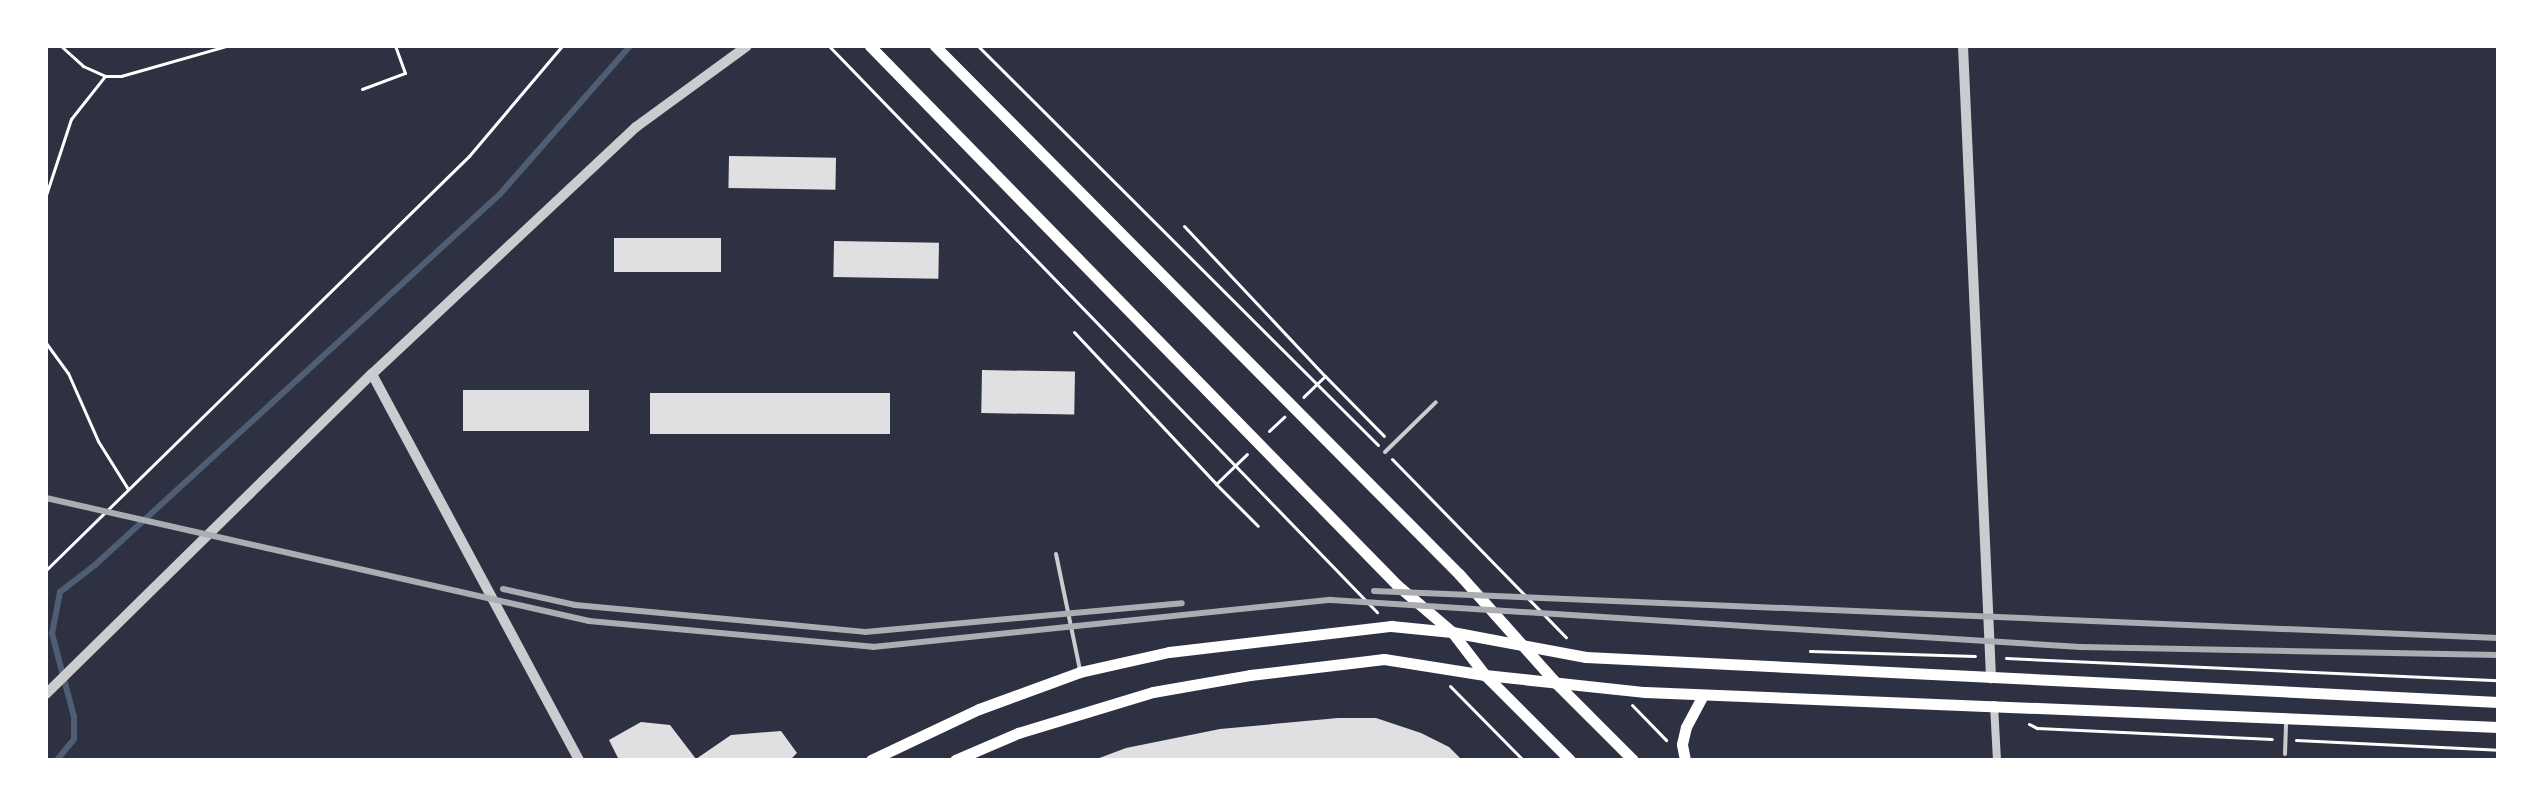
<!DOCTYPE html>
<style>
body{margin:0}
#map{position:relative;width:2544px;height:806px;overflow:hidden;background:#2d3142;font-family:"Source Sans 3",sans-serif}
div>[style]{position:absolute}
.stream>*{height:6px;margin:-3px;padding:0 3px;transform-origin:3px;border-radius:3px;background:#4f5d75}
.building>*{inset:0;background:#e0e0e3;transform-origin:0 0}
.path>*{height:3px;margin:-1.5px;padding:0 1.5px;transform-origin:1.5px;border-radius:1.5px;background:#fff}
.service>*{height:4px;margin:-2px;padding:0 2px;transform-origin:2px;border-radius:2px;background:#caccd0}
.minor>*{height:8px;margin:-4px;padding:0 4px;transform-origin:4px;border-radius:4px;background:#caccd0}
.tertiary>*{height:10px;margin:-5px;padding:0 5px;transform-origin:5px;border-radius:5px;background:#caccd0}
.secondary>*{height:11px;margin:-5.5px;padding:0 5.5px;transform-origin:5.5px;border-radius:5.5px;background:#fff}
.rail>*{height:6px;margin:-3px;padding:0 3px;transform-origin:3px;border-radius:3px;background:#abadb3}
span{translate:-50% -50%;white-space:nowrap;text-align:center;line-height:1.15;-webkit-text-stroke:6px #fff;paint-order:stroke}
.frame{position:absolute;inset:0;border:48px solid #fff;pointer-events:none}
</style>
<div id="map">
<div class="stream">
<i style="left:57px;top:760px;width:27px;rotate:-51deg"></i>
<i style="left:74px;top:739px;width:22px;rotate:-90deg"></i>
<i style="left:74px;top:717px;width:86px;rotate:-104.8deg"></i>
<i style="left:52px;top:634px;width:43px;rotate:-79.2deg"></i>
<i style="left:60px;top:592px;width:44px;rotate:-37.6deg"></i>
<i style="left:95px;top:565px;width:549px;rotate:-42.49deg"></i>
<i style="left:500px;top:194px;width:197px;rotate:-48.7deg"></i>
</div>
<div class="building">
<i style="left:729px;top:156px;width:107px;height:32px;rotate:1deg"></i>
<i style="left:614px;top:238px;width:107px;height:34px"></i>
<i style="left:834px;top:241px;width:105px;height:36px;rotate:1deg"></i>
<i style="left:982px;top:370px;width:93px;height:43px;rotate:1deg"></i>
<i style="left:589px;top:390px;width:41px;height:126px;rotate:90deg"></i>
<i style="left:890px;top:393px;width:41px;height:240px;rotate:90deg"></i>
<i style="clip-path:polygon(1338px 718px,1376px 718px,1421px 733px,1449px 747px,1462px 760px,1094px 760px,1126px 748px,1220px 729px)"></i>
<i style="clip-path:polygon(641px 722px,670px 725px,696px 759px,731px 735px,781px 731px,797px 753px,790px 760px,619px 760px,609px 740px)"></i>
</div>
<div class="path">
<i style="left:61px;top:46px;width:30px;rotate:42deg"></i>
<i style="left:83px;top:66px;width:24px;rotate:24deg"></i>
<i style="left:105px;top:76px;width:16px"></i>
<i style="left:121px;top:76px;width:109px;rotate:-15.9deg"></i>
<i style="left:829px;top:46px;width:788px;rotate:45.93deg"></i>
<i style="left:978px;top:46px;width:565px;rotate:44.93deg"></i>
<i style="left:362px;top:89px;width:46px;rotate:-20.4deg"></i>
<i style="left:405px;top:73px;width:29px;rotate:-110deg"></i>
<i style="left:46px;top:195px;width:80px;rotate:-71.8deg"></i>
<i style="left:71px;top:119px;width:55px;rotate:-51.7deg"></i>
<i style="left:1184px;top:226px;width:206px;rotate:46.8deg"></i>
<i style="left:1325px;top:376px;width:30px;rotate:136deg"></i>
<i style="left:1074px;top:332px;width:208px;rotate:46.9deg"></i>
<i style="left:1216px;top:484px;width:43px;rotate:-44.1deg"></i>
<i style="left:46px;top:343px;width:37px;rotate:54deg"></i>
<i style="left:68px;top:373px;width:74px;rotate:66.2deg"></i>
<i style="left:98px;top:441px;width:57px;rotate:58deg"></i>
<i style="left:1325px;top:376px;width:84px;rotate:45.5deg"></i>
<i style="left:1269px;top:431px;width:21px;rotate:-43deg"></i>
<i style="left:1392px;top:459px;width:249px;rotate:45.7deg"></i>
<i style="left:1216px;top:484px;width:59px;rotate:45deg"></i>
<i style="left:46px;top:570px;width:592px;rotate:-44.38deg"></i>
<i style="left:469px;top:156px;width:144px;rotate:-49.8deg"></i>
<i style="left:1810px;top:651px;width:165px;rotate:1.7deg"></i>
<i style="left:2006px;top:658px;width:492px;rotate:2.6deg"></i>
<i style="left:1450px;top:686px;width:104px;rotate:45.4deg"></i>
<i style="left:1632px;top:705px;width:49px;rotate:45.8deg"></i>
<i style="left:2029px;top:724px;width:9px;rotate:27deg"></i>
<i style="left:2037px;top:728px;width:235px;rotate:2.7deg"></i>
<i style="left:2296px;top:740px;width:202px;rotate:2.8deg"></i>
</div>
<div class="service">
<i style="left:1385px;top:452px;width:71px;rotate:-44.4deg"></i>
<i style="left:1056px;top:554px;width:118px;rotate:78.3deg"></i>
<i style="left:2285px;top:754px;width:34px;rotate:-88deg"></i>
</div>
<div class="minor">
<i style="left:1994px;top:705px;width:55px;rotate:86.9deg"></i>
</div>
<div class="tertiary">
<i style="left:1963px;top:46px;width:633px;rotate:87.46deg"></i>
<i style="left:372px;top:374px;width:438px;rotate:61.8deg"></i>
<i style="left:46px;top:694px;width:457px;rotate:-44.5deg"></i>
<i style="left:372px;top:374px;width:362px;rotate:-43.1deg"></i>
<i style="left:636px;top:127px;width:137px;rotate:-36.1deg"></i>
</div>
<div class="secondary">
<i style="left:870px;top:46px;width:754px;rotate:45.64deg"></i>
<i style="left:1397px;top:585px;width:72px;rotate:40.5deg"></i>
<i style="left:1452px;top:632px;width:54px;rotate:52.5deg"></i>
<i style="left:1485px;top:675px;width:120px;rotate:45deg"></i>
<i style="left:935px;top:46px;width:744px;rotate:45.22deg"></i>
<i style="left:1459px;top:574px;width:147px;rotate:48.3deg"></i>
<i style="left:1557px;top:684px;width:107px;rotate:45deg"></i>
<i style="left:871px;top:760px;width:119px;rotate:-25.3deg"></i>
<i style="left:979px;top:709px;width:108px;rotate:-20.1deg"></i>
<i style="left:1080px;top:672px;width:91px;rotate:-12.7deg"></i>
<i style="left:1169px;top:652px;width:224px;rotate:-6.7deg"></i>
<i style="left:1391px;top:626px;width:61px;rotate:5.6deg"></i>
<i style="left:1452px;top:632px;width:136px;rotate:10.6deg"></i>
<i style="left:1586px;top:657px;width:913px;rotate:2.82deg"></i>
<i style="left:955px;top:760px;width:69px;rotate:-23.2deg"></i>
<i style="left:1018px;top:733px;width:141px;rotate:-16.9deg"></i>
<i style="left:1153px;top:692px;width:98px;rotate:-9.9deg"></i>
<i style="left:1250px;top:675px;width:135px;rotate:-6.8deg"></i>
<i style="left:1384px;top:659px;width:102px;rotate:9deg"></i>
<i style="left:1485px;top:675px;width:161px;rotate:6.1deg"></i>
<i style="left:1645px;top:692px;width:854px;rotate:2.35deg"></i>
<i style="left:1685px;top:760px;width:16px;rotate:-101deg"></i>
<i style="left:1682px;top:744px;width:17px;rotate:-77deg"></i>
<i style="left:1686px;top:727px;width:36px;rotate:-62deg"></i>
</div>
<div class="rail">
<i style="left:46px;top:498px;width:557px;rotate:12.76deg"></i>
<i style="left:589px;top:621px;width:285px;rotate:5.2deg"></i>
<i style="left:873px;top:647px;width:460px;rotate:-5.9deg"></i>
<i style="left:1331px;top:600px;width:751px;rotate:3.59deg"></i>
<i style="left:2081px;top:647px;width:417px;rotate:1.1deg"></i>
<i style="left:503px;top:589px;width:74px;rotate:12.5deg"></i>
<i style="left:575px;top:605px;width:291px;rotate:5.3deg"></i>
<i style="left:865px;top:632px;width:318px;rotate:-5.2deg"></i>
<i style="left:1374px;top:591px;width:1125px;rotate:2.39deg"></i>
</div>
<div class="frame"></div>
</div>
